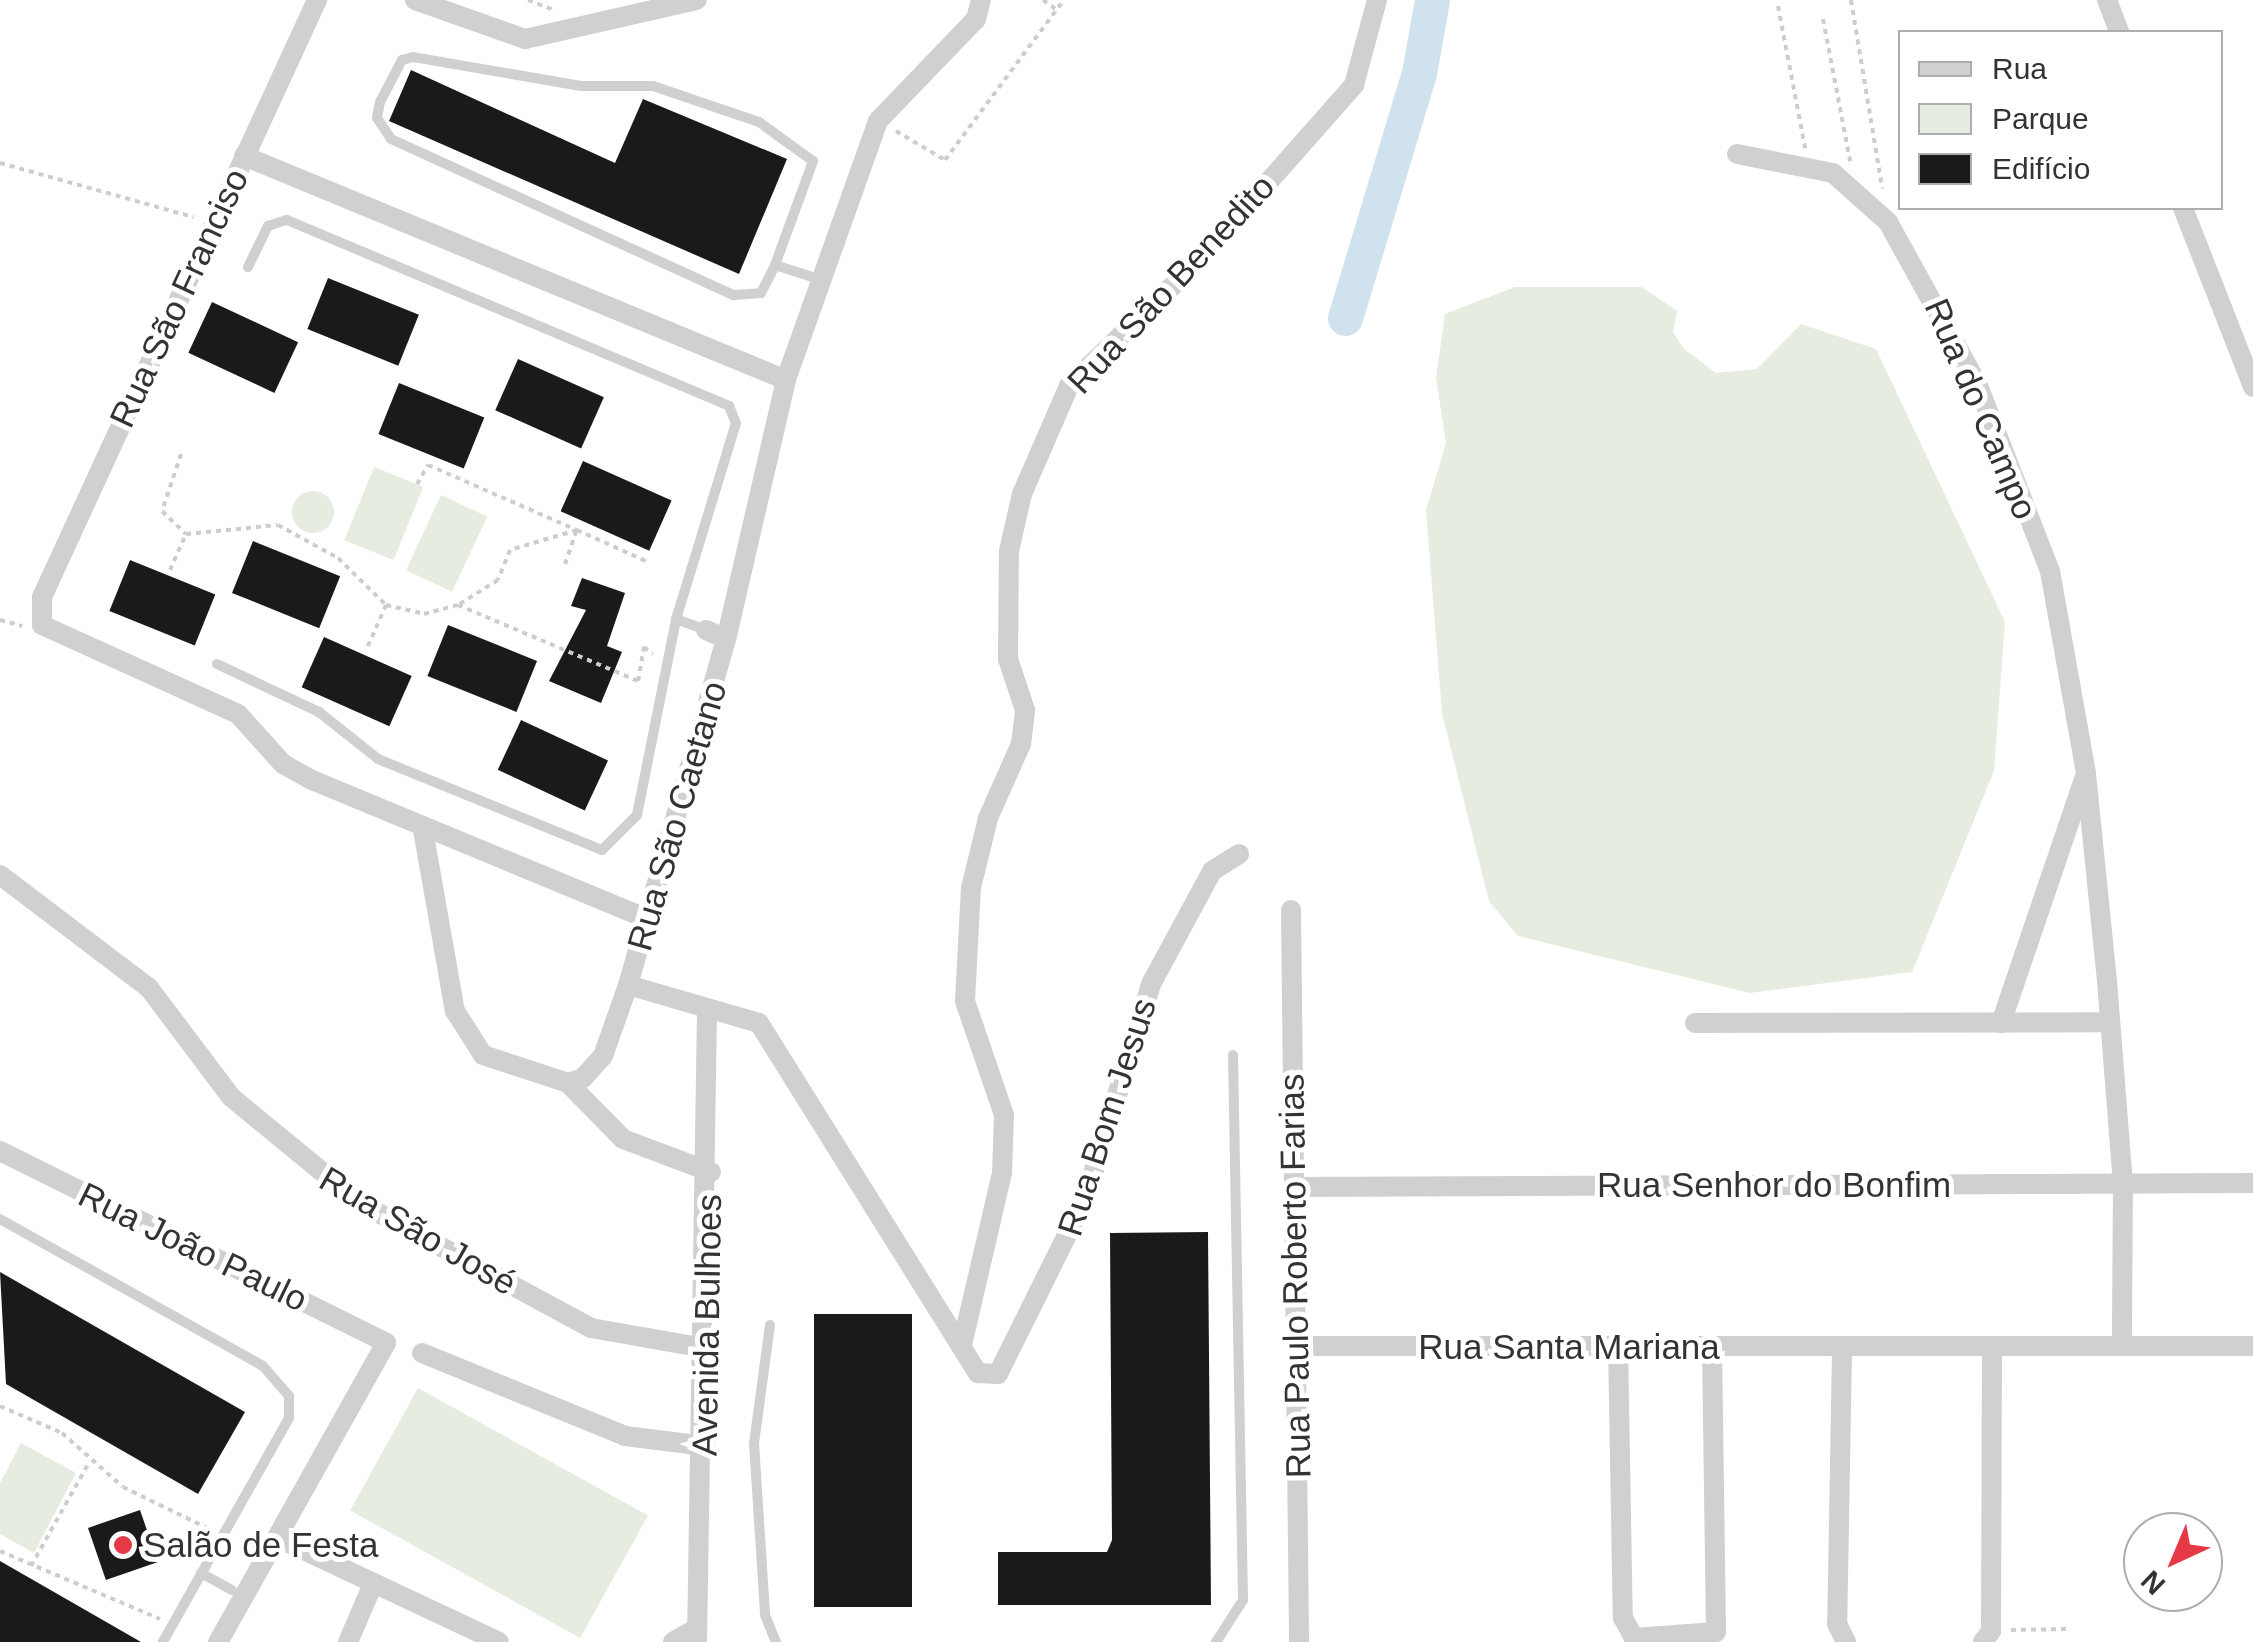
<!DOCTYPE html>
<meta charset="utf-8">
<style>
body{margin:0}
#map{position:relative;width:2253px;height:1642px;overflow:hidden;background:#fff;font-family:Arial,sans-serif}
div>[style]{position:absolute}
.green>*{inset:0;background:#e6ecdf;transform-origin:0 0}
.round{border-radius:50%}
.river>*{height:35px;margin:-17.5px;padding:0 17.5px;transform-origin:17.5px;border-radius:17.5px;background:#cfe2ee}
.building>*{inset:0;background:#1a1a1a;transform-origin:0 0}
.path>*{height:4px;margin-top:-2px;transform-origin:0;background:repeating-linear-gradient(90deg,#cdcdcd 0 5px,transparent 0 10px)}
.service>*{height:10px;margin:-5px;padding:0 5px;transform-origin:5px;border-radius:5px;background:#d0d0d0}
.minor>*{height:20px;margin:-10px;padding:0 10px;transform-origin:10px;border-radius:10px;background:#d0d0d0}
.dots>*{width:28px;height:28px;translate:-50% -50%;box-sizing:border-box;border:5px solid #fff;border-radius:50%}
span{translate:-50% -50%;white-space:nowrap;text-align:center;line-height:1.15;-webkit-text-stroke:10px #fff;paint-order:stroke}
.street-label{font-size:35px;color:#333}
.poi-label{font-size:35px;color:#333}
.left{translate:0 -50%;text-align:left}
.legend{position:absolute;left:1898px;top:30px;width:325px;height:180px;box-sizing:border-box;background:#fff;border:2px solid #adadad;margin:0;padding:12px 18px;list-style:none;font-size:30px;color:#333}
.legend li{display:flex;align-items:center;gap:20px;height:50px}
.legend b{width:50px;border:2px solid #adadad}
.north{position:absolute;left:2123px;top:1512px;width:100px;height:100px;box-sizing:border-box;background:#fff;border:2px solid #adadad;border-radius:50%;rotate:224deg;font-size:28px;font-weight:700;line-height:40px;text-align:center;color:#333}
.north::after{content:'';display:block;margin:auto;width:35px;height:45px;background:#e63946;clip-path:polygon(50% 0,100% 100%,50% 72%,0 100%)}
</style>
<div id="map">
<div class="green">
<i style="clip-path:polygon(1515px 287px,1642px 287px,1677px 311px,1673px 332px,1684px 349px,1716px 373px,1757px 369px,1801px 324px,1876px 349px,2005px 622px,1994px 771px,1912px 972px,1750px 993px,1518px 936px,1489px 901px,1442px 713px,1426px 510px,1446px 443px,1436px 378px,1445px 314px)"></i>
<i style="left:374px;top:467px;width:53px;height:79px;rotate:22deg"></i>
<i class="round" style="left:292px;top:491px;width:42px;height:42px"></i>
<i style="left:441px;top:495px;width:51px;height:83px;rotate:25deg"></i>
<i style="left:418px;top:1388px;width:263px;height:140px;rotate:29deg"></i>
<i style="clip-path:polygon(21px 1443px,76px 1473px,34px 1553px,0 1534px,0 1483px)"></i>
</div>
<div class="river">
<i style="left:1345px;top:318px;width:256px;rotate:-73.2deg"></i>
<i style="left:1419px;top:73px;width:74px;rotate:-79.9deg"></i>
</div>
<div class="building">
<i style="clip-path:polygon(411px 70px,615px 163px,643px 99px,787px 159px,739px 274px,389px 121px)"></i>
<i style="left:328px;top:278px;width:98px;height:55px;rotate:22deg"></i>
<i style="left:212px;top:302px;width:95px;height:56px;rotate:25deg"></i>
<i style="left:518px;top:359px;width:94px;height:56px;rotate:24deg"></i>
<i style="left:399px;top:383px;width:92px;height:55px;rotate:22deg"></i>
<i style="left:583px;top:461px;width:97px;height:55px;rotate:24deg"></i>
<i style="left:253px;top:541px;width:94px;height:56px;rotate:22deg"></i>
<i style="left:130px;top:560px;width:92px;height:55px;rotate:22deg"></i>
<i style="clip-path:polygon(582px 578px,625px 593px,607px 646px,622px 652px,601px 703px,549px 681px,586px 610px,571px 606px)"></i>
<i style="left:448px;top:625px;width:96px;height:55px;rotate:22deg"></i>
<i style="left:324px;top:637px;width:96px;height:55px;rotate:24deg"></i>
<i style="left:521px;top:720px;width:96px;height:55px;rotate:25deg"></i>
<i style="clip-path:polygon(1208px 1232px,1211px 1605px,998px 1605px,998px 1552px,1107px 1552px,1112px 1540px,1110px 1233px)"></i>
<i style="clip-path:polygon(0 1272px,245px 1412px,198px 1494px,6px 1384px)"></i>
<i style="left:814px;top:1314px;width:98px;height:293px"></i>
<i style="left:140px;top:1510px;width:55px;height:55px;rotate:71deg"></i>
<i style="clip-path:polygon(0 1561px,108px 1623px,141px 1642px,0 1642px)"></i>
</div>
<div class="path">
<i style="left:528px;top:0;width:30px;rotate:21deg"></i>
<i style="left:1043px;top:0;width:17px;rotate:36deg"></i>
<i style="left:1851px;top:0;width:191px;rotate:80.6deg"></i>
<i style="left:1778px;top:6px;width:145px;rotate:79.2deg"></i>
<i style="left:1823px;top:19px;width:145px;rotate:79.2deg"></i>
<i style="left:896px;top:131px;width:57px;rotate:30.6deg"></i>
<i style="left:945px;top:160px;width:199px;rotate:-53.4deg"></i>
<i style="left:0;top:163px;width:201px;rotate:15.6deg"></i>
<i style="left:181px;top:454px;width:60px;rotate:108.4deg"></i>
<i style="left:162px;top:511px;width:33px;rotate:44deg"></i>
<i style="left:417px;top:484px;width:22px;rotate:-60deg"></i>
<i style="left:428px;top:465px;width:163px;rotate:23.6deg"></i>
<i style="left:577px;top:530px;width:70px;rotate:163.4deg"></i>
<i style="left:510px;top:550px;width:32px;rotate:112deg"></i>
<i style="left:498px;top:580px;width:47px;rotate:148deg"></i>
<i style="left:565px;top:564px;width:36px;rotate:-71deg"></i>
<i style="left:577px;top:530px;width:78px;rotate:24.3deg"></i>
<i style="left:170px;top:570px;width:39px;rotate:-66deg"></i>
<i style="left:186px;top:534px;width:92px;rotate:-5.6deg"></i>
<i style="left:278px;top:525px;width:68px;rotate:28.8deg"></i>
<i style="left:338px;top:558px;width:67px;rotate:44.4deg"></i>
<i style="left:386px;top:605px;width:47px;rotate:113.8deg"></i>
<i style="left:386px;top:605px;width:39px;rotate:13deg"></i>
<i style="left:424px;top:614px;width:35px;rotate:-15deg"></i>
<i style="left:458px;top:605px;width:195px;rotate:22.9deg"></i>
<i style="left:638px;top:681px;width:35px;rotate:-80deg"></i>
<i style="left:644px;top:647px;width:11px;rotate:38deg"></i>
<i style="left:0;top:620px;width:23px;rotate:15deg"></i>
<i style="left:0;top:1406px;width:68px;rotate:23.5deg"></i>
<i style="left:62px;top:1433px;width:81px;rotate:41.5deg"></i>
<i style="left:123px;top:1487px;width:96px;rotate:26deg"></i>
<i style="left:0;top:1551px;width:174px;rotate:23deg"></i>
<i style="left:31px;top:1566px;width:120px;rotate:-60.7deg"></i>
<i style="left:2011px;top:1630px;width:55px;rotate:-1deg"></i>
</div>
<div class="service">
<i style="left:775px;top:265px;width:111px;rotate:-69.9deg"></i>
<i style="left:813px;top:161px;width:67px;rotate:-144.2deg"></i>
<i style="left:759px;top:122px;width:112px;rotate:-161.2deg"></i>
<i style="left:653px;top:86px;width:72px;rotate:180deg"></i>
<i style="left:581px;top:86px;width:170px;rotate:-170.2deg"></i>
<i style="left:413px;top:57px;width:11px;rotate:165deg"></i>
<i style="left:402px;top:60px;width:47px;rotate:117.6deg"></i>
<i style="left:380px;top:102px;width:16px;rotate:101deg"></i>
<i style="left:377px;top:118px;width:25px;rotate:56deg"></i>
<i style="left:391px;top:139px;width:377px;rotate:24.5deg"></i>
<i style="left:734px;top:295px;width:27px;rotate:-4deg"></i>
<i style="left:761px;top:293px;width:31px;rotate:-63deg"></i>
<i style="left:775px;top:265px;width:49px;rotate:17.7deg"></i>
<i style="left:248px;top:267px;width:46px;rotate:-64deg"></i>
<i style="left:268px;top:226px;width:20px;rotate:-18deg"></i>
<i style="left:287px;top:220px;width:480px;rotate:22.8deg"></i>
<i style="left:729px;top:406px;width:18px;rotate:68deg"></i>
<i style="left:736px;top:423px;width:205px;rotate:107deg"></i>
<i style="left:217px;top:664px;width:113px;rotate:25.2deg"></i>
<i style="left:319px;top:712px;width:75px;rotate:38.5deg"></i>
<i style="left:378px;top:759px;width:242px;rotate:22.1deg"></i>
<i style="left:602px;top:850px;width:49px;rotate:-45deg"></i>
<i style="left:637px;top:815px;width:200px;rotate:-78.7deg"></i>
<i style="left:676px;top:619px;width:32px;rotate:20deg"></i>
<i style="left:0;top:1219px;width:301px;rotate:29.2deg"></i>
<i style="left:263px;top:1366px;width:40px;rotate:49deg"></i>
<i style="left:289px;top:1396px;width:22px;rotate:90deg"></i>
<i style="left:289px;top:1418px;width:257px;rotate:119.4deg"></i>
<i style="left:770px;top:1325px;width:119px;rotate:97.7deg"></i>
<i style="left:754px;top:1443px;width:172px;rotate:86.3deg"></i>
<i style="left:765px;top:1615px;width:29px;rotate:68deg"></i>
<i style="left:201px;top:1573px;width:35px;rotate:29deg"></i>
<i style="left:1216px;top:1642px;width:50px;rotate:-57.3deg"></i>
<i style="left:1243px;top:1600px;width:545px;rotate:-91.05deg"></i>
</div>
<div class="minor">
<i style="left:317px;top:0;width:657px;rotate:114.73deg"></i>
<i style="left:42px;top:597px;width:28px;rotate:90deg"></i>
<i style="left:42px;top:625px;width:215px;rotate:24.4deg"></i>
<i style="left:238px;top:714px;width:67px;rotate:48deg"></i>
<i style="left:283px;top:764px;width:33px;rotate:29deg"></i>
<i style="left:312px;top:780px;width:366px;rotate:22.5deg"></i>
<i style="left:415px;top:0;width:117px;rotate:19.5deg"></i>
<i style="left:525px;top:39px;width:176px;rotate:-12.8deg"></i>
<i style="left:981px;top:0;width:20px;rotate:105deg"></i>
<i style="left:976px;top:19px;width:141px;rotate:133.9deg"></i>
<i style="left:878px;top:121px;width:275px;rotate:109.6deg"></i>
<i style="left:786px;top:380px;width:266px;rotate:103deg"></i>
<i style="left:726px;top:639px;width:360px;rotate:105.8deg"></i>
<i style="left:628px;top:985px;width:136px;rotate:16.2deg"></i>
<i style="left:759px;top:1023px;width:413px;rotate:58deg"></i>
<i style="left:978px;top:1373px;width:20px;rotate:3deg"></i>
<i style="left:998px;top:1374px;width:195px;rotate:-63.6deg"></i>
<i style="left:1085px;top:1199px;width:225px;rotate:-72.9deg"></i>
<i style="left:1151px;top:984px;width:128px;rotate:-61.6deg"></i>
<i style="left:1212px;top:871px;width:32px;rotate:-32deg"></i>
<i style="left:2107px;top:0;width:34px;rotate:69deg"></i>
<i style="left:1737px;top:154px;width:98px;rotate:11.2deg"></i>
<i style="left:1833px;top:173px;width:74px;rotate:41.7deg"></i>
<i style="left:1888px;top:222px;width:184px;rotate:61.1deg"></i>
<i style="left:1977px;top:383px;width:202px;rotate:68.8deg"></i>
<i style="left:2050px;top:571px;width:206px;rotate:79.9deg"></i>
<i style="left:2086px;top:774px;width:208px;rotate:84.2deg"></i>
<i style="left:2107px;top:981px;width:203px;rotate:85.5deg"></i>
<i style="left:2123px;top:1183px;width:162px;rotate:90.4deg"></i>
<i style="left:244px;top:156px;width:586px;rotate:22.45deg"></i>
<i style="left:2183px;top:208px;width:192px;rotate:68.6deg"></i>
<i style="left:706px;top:630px;width:22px;rotate:24deg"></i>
<i style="left:423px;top:830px;width:184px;rotate:80deg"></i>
<i style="left:455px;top:1011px;width:52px;rotate:57.5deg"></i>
<i style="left:483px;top:1055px;width:89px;rotate:18.2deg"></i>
<i style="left:568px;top:1083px;width:16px;rotate:-18deg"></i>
<i style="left:583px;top:1078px;width:30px;rotate:-48deg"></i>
<i style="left:603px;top:1056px;width:75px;rotate:-70.6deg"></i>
<i style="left:0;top:875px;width:187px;rotate:37.2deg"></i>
<i style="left:149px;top:988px;width:136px;rotate:53deg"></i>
<i style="left:231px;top:1097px;width:167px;rotate:39.4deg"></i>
<i style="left:360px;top:1203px;width:263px;rotate:28.4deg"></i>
<i style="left:591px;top:1328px;width:116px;rotate:10deg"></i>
<i style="left:1291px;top:910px;width:732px;rotate:89.37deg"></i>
<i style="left:1695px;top:1023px;width:414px;rotate:-0.1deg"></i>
<i style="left:2001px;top:1023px;width:258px;rotate:-71.2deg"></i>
<i style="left:568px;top:1083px;width:78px;rotate:45.5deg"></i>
<i style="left:623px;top:1139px;width:94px;rotate:20.6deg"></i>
<i style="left:0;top:1151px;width:431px;rotate:26.4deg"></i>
<i style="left:386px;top:1343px;width:343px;rotate:119.3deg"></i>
<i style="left:1294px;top:1187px;width:959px;rotate:-0.24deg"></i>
<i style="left:1618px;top:1344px;width:274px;rotate:89deg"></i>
<i style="left:1623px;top:1618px;width:23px;rotate:61deg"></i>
<i style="left:1634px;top:1638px;width:82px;rotate:-4.2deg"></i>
<i style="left:1716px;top:1632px;width:285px;rotate:-90.8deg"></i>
<i style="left:962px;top:1345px;width:177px;rotate:-76.9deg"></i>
<i style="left:1002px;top:1173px;width:58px;rotate:-88deg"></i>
<i style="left:1004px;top:1115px;width:120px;rotate:-108.9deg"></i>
<i style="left:965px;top:1001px;width:113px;rotate:-87deg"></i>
<i style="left:971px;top:888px;width:72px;rotate:-76.3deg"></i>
<i style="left:988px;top:818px;width:81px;rotate:-66deg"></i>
<i style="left:1021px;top:744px;width:34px;rotate:-83deg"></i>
<i style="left:1025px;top:710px;width:54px;rotate:-108.4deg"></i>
<i style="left:1008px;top:659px;width:108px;rotate:-89.5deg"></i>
<i style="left:1009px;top:551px;width:58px;rotate:-77.2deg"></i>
<i style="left:1022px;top:494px;width:118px;rotate:-66.5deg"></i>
<i style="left:1069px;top:386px;width:185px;rotate:-44.1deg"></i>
<i style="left:1202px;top:257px;width:230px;rotate:-48.5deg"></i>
<i style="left:1354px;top:85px;width:88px;rotate:-74.9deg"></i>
<i style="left:1296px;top:1346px;width:957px"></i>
<i style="left:1842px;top:1350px;width:274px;rotate:91deg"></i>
<i style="left:1837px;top:1624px;width:20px;rotate:63deg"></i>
<i style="left:422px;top:1353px;width:219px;rotate:22.2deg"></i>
<i style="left:625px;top:1436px;width:81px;rotate:7.1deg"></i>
<i style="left:278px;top:1538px;width:244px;rotate:25.2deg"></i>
<i style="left:348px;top:1642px;width:63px;rotate:-66.7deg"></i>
<i style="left:673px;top:1642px;width:28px;rotate:-30deg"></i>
<i style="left:697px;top:1642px;width:633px;rotate:-89.09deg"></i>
<i style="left:1983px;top:1642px;width:14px;rotate:-54deg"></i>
<i style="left:1991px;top:1631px;width:284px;rotate:-89.8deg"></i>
</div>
<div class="dots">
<i style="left:123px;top:1545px;background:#e63946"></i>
</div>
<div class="street-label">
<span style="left:1171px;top:284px;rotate:-47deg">Rua São Benedito</span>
<span style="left:179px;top:298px;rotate:-65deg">Rua São Franciso</span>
<span style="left:1981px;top:409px;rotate:67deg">Rua do Campo</span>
<span style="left:677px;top:816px;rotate:-74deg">Rua São Caetano</span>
<span style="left:1107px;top:1117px;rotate:-72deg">Rua Bom Jesus</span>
<span style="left:1774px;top:1185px">Rua Senhor do Bonfim</span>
<span style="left:418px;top:1231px;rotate:30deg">Rua São José</span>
<span style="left:193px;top:1247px;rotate:26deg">Rua João Paulo</span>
<span style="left:1295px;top:1276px;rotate:-91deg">Rua Paulo Roberto Farias</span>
<span style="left:707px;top:1325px;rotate:-89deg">Avenida Bulhoes</span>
<span style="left:1569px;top:1347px">Rua Santa Mariana</span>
</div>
<div class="poi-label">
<span class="left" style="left:143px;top:1545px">Salão de Festa</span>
</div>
<ul class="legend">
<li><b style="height:12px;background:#d0d0d0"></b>Rua</li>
<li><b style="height:28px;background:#e6ecdf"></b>Parque</li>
<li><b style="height:28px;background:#1a1a1a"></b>Edifício</li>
</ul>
<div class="north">N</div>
</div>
